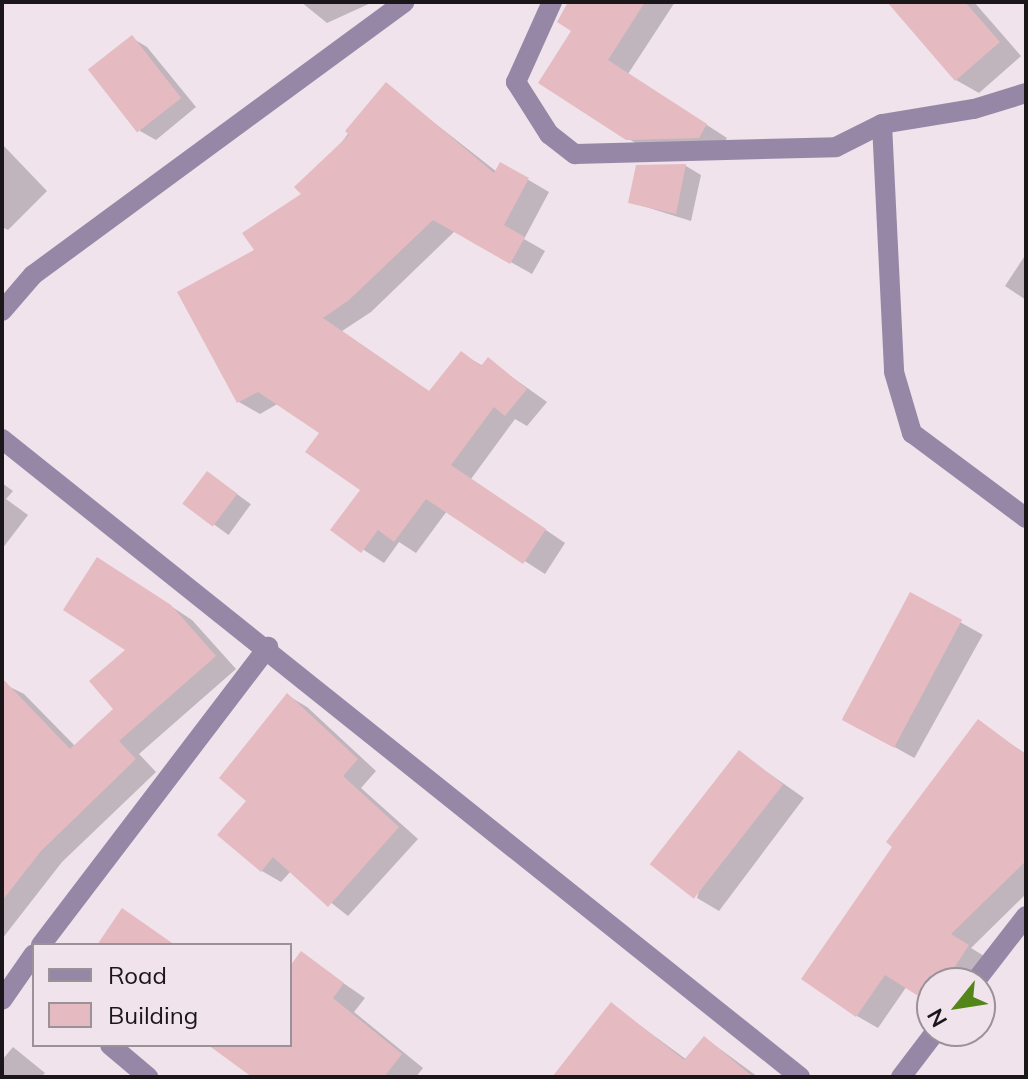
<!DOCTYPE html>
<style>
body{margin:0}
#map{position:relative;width:1028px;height:1079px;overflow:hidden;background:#f0e3ec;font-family:Mulish,sans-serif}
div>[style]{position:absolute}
.shadow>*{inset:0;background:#0003;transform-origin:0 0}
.building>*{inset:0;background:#e5bbc1;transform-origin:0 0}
.minor>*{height:20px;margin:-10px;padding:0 10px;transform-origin:10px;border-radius:10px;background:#9687a7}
span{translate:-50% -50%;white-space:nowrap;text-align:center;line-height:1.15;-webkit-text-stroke:6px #f0e3ec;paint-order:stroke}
.frame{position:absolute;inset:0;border:4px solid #1b1619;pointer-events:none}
.legend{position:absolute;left:32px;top:943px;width:260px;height:104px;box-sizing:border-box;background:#f0e3ec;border:2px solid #9b9198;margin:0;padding:10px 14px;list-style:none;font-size:24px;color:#1b1619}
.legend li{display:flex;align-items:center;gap:16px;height:40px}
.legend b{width:40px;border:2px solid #9b9198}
.north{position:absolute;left:916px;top:967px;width:80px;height:80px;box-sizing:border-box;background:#f0e3ec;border:2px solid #9b9198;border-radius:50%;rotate:240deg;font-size:22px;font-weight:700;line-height:32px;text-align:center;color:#1b1619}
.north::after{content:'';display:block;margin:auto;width:28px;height:36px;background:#538519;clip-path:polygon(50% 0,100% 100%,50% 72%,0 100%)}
</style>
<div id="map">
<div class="shadow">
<i style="clip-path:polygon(301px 2px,373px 2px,327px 23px)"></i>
<i style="clip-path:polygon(570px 2px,675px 2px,628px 74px,727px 138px,721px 149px,649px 151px,627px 138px,573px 30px)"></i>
<i style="clip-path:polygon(895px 2px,974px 2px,1021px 56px,979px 93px,956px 80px,892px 5px)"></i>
<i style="clip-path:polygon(132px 38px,147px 47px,196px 107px,156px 140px,140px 131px)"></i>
<i style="clip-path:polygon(386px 85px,497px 172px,501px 164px,549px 192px,524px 239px,545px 251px,532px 274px,455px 231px,371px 312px,342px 331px,430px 392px,462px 354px,483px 366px,488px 360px,547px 402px,527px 426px,515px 419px,471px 479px,565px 543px,545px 574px,447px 511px,416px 553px,399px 542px,384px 563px,333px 530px,363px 489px,321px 432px,279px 403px,260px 414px,239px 402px,257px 251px)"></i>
<i style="clip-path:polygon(2px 144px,47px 191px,8px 230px,2px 227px)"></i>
<i style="clip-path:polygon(686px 166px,701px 175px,691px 221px,630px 202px,638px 167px)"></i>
<i style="clip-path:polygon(1026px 254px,1026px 300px,1005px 286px)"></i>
<i style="left:208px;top:473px;width:53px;height:38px;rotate:36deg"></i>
<i style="clip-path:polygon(2px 483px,13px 491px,6px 499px,28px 515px,2px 549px)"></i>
<i style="clip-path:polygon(119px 572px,192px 620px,236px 669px,139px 754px,156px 772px,62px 862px,2px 939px,2px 683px,24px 694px,76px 747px,116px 709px,128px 650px)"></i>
<i style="left:911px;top:595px;width:82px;height:141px;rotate:29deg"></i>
<i style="clip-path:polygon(287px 695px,307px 707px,376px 771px,361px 788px,418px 839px,348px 916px,291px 871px,281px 882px,262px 871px,249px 801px)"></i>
<i style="clip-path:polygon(978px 722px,1026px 754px,1026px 894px,971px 948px,989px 959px,974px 983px,932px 983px,932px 1002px,907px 986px,878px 1028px,857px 1016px,894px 847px)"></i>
<i style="clip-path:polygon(740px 753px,804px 798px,719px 911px,697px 898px)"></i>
<i style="clip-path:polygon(301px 954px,365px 998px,354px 1012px,423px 1068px,416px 1077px,253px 1077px,235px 1045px,290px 1045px,290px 970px)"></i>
<i style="clip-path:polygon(612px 1005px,687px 1060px,705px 1038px,758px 1077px,554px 1077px)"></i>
<i style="clip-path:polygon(13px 1047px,45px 1073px,41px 1077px,2px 1077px,2px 1060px)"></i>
</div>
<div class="building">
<i style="clip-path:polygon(568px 2px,645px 2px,608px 60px,707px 124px,699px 138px,626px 140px,538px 83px,571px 31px,557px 22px)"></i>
<i style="clip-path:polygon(887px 2px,965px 2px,1000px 42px,955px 81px)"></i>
<i style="left:132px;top:35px;width:80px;height:56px;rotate:52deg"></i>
<i style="clip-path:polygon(386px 82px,494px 173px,500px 162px,529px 178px,504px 225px,525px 237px,510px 264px,433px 220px,349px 300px,323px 318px,429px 391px,461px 351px,481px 366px,488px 357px,527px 389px,505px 416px,494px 407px,451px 465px,546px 529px,523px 564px,426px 499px,394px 542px,378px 530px,361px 553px,330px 530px,360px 490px,305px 452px,319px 433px,258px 392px,237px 403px,177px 292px,254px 250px,242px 233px,301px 194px,294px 187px,349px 135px,345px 131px)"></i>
<i style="clip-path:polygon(686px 164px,676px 214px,628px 203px,636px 165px)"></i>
<i style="left:207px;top:471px;width:38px;height:41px;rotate:37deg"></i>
<i style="clip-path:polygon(97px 557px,171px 605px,216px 656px,119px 741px,136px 759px,41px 851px,2px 901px,2px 678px,70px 749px,113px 709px,89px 681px,125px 650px,63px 610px)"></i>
<i style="left:910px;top:592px;width:59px;height:145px;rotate:28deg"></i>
<i style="clip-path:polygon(287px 693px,358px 759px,343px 776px,399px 827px,328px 907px,273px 857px,261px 872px,217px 835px,246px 801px,219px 778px)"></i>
<i style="clip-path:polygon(978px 719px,1026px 755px,1026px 861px,951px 934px,969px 945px,944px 983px,932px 983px,931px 1004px,885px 975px,856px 1017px,801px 979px,892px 847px,886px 842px)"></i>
<i style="left:739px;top:750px;width:56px;height:145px;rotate:38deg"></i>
<i style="clip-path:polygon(122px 908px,175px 945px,97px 945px)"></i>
<i style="clip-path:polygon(301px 951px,344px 983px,333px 998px,402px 1054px,384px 1077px,252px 1077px,208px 1045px,290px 1045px,290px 966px)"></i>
<i style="clip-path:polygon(611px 1002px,684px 1060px,704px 1036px,753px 1077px,552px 1077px)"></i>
</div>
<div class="minor">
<i style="left:552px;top:2px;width:88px;rotate:114.2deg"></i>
<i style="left:516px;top:82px;width:62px;rotate:57.6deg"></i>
<i style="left:549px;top:134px;width:33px;rotate:38deg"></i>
<i style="left:575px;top:154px;width:261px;rotate:-1.5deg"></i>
<i style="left:836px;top:147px;width:51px;rotate:-26.6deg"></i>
<i style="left:882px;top:124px;width:93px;rotate:-9.3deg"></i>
<i style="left:974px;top:109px;width:54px;rotate:-17.1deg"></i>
<i style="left:882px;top:124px;width:248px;rotate:87.2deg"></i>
<i style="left:894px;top:372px;width:64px;rotate:73.6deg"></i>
<i style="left:912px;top:433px;width:142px;rotate:36.7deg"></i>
<i style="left:2px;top:311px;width:48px;rotate:-49.3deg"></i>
<i style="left:33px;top:275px;width:461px;rotate:-36.3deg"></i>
<i style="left:2px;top:439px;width:1022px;rotate:38.64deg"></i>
<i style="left:41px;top:945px;width:375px;rotate:-52.7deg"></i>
<i style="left:974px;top:983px;width:85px;rotate:-52.2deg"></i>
<i style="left:2px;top:1000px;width:56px;rotate:-55.2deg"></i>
<i style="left:110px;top:1045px;width:50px;rotate:40.1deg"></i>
<i style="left:901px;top:1077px;width:58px;rotate:-52.7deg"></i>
</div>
<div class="frame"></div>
<ul class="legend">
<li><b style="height:10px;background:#9687a7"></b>Road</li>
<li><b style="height:22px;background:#e5bbc1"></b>Building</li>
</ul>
<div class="north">N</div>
</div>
